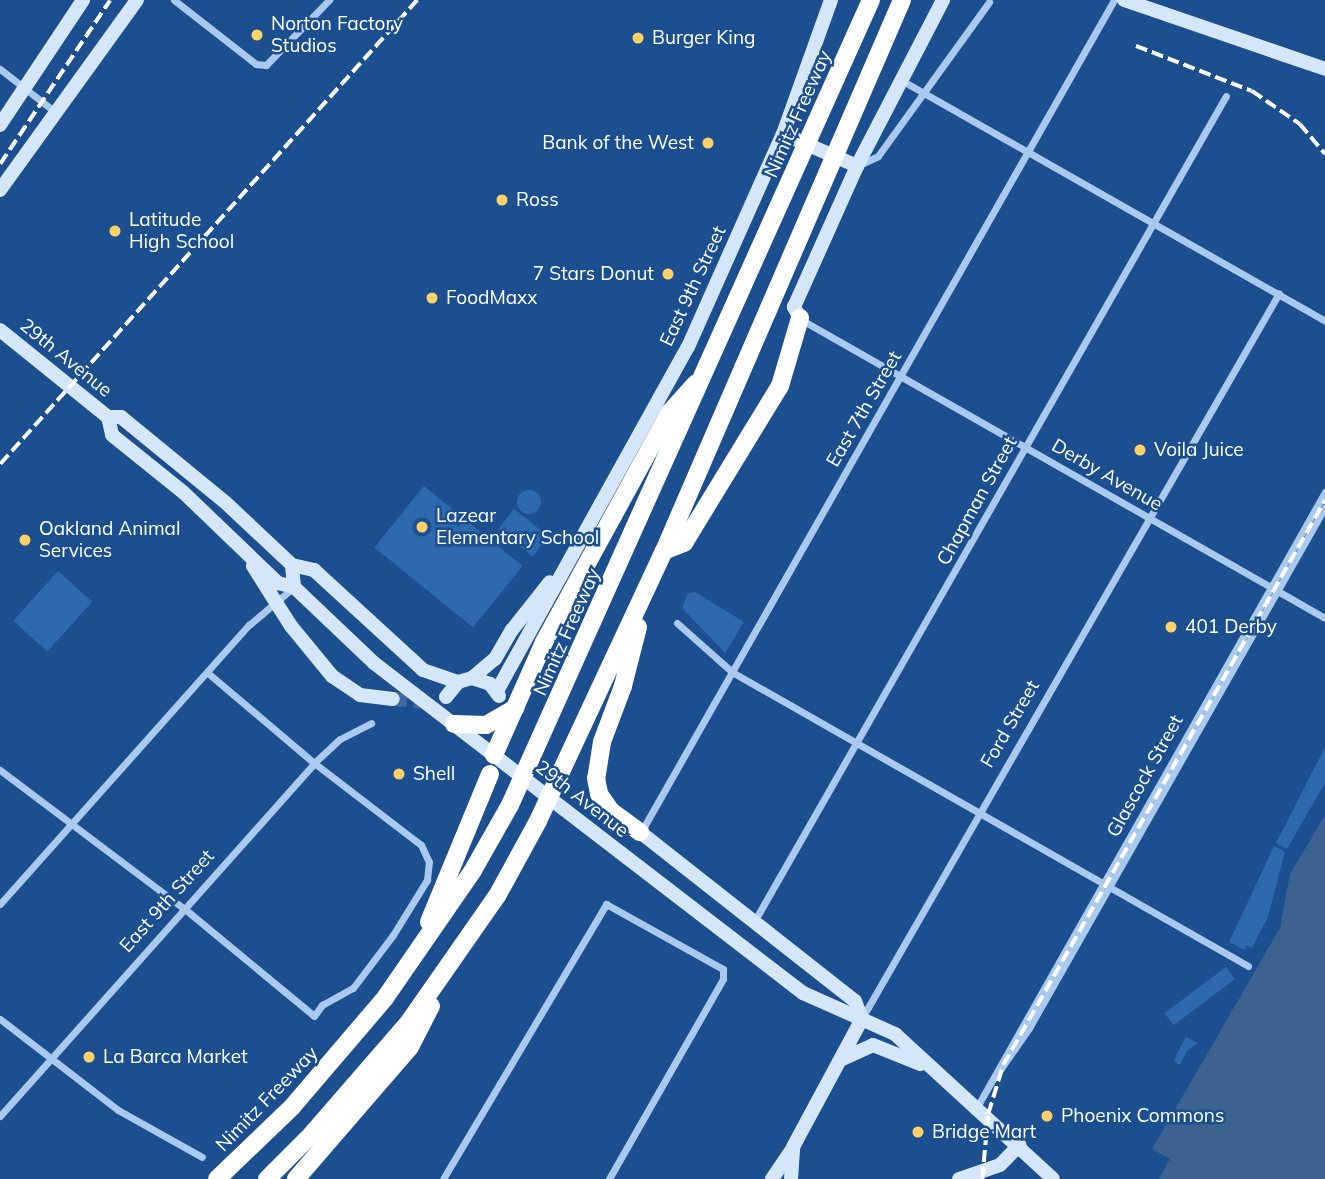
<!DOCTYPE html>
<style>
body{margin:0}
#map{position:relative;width:1325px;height:1179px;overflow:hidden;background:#1b4f8f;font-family:Mulish,sans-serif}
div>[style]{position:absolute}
.green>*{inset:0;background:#2e69ad;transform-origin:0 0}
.round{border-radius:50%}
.water>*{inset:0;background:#3c6290}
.secondary-tunnel>*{height:14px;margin-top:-7px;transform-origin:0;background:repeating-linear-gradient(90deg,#3d69a0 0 14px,transparent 0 21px)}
.street>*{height:7px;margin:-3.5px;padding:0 3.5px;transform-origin:3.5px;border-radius:3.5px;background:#a9c9ee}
.secondary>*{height:14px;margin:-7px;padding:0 7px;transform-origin:7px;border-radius:7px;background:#d6e6fa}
.highway>*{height:18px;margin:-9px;padding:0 9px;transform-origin:9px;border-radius:9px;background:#fff}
.rail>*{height:3.5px;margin-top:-1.75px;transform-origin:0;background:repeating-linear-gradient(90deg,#fff 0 12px,transparent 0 17px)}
.dots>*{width:19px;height:19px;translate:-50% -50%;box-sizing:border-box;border:4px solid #1b4f8f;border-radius:50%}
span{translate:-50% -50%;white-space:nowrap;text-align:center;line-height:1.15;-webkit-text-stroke:5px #1b4f8f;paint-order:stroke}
.poi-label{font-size:19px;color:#fff}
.left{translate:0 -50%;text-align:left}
.right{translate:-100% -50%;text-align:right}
.street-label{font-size:19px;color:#fff}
</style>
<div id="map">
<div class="green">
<i style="left:424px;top:486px;width:127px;height:79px;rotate:39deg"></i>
<i class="round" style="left:517px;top:490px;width:24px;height:24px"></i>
<i style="left:514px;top:509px;width:44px;height:26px;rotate:38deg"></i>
<i style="left:58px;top:571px;width:46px;height:67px;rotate:42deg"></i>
<i style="clip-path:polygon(695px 592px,744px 622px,725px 653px,682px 608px,688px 593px)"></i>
<i style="clip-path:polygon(1325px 747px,1325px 783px,1287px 849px,1276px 843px)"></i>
<i style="clip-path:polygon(1274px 846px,1285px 852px,1268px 917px,1252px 948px,1247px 945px,1244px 950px,1229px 942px)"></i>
<i style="left:1226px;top:967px;width:15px;height:77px;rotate:53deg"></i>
<i style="clip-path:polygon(1186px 1037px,1198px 1043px,1187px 1051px,1180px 1065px,1174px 1062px,1176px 1055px)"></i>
</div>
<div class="water">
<i style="clip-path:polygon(1325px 815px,1325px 1179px,1159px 1179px,1170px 1159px,1152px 1149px,1280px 928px,1290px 874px)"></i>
</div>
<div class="secondary-tunnel">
<i style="left:393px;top:699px;width:33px;rotate:5deg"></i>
</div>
<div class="street">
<i style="left:174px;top:0;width:104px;rotate:38deg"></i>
<i style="left:256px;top:64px;width:10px;rotate:6deg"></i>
<i style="left:266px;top:65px;width:91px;rotate:-45.9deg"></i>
<i style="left:0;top:69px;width:68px;rotate:37.9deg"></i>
<i style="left:901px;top:80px;width:488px;rotate:29.6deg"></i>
<i style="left:857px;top:166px;width:23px;rotate:-25deg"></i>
<i style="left:878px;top:156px;width:190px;rotate:-54.2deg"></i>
<i style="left:800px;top:319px;width:604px;rotate:29.66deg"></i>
<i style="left:677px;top:623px;width:74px;rotate:41.7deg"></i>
<i style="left:732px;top:672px;width:594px;rotate:29.67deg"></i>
<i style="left:0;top:770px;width:233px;rotate:37deg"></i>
<i style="left:186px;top:910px;width:166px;rotate:39.6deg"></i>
<i style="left:314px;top:1016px;width:14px;rotate:-54deg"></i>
<i style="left:322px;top:1005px;width:35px;rotate:-29deg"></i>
<i style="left:353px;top:988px;width:66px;rotate:-53deg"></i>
<i style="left:393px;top:935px;width:65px;rotate:-58.3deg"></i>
<i style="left:427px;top:880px;width:18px;rotate:-84deg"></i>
<i style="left:429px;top:862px;width:19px;rotate:-115deg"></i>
<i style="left:421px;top:845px;width:135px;rotate:-142.5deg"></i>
<i style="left:314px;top:763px;width:139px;rotate:-139.7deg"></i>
<i style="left:641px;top:832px;width:957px;rotate:-60.38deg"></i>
<i style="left:0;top:904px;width:374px;rotate:-48.3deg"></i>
<i style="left:249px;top:625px;width:59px;rotate:-40.2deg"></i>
<i style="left:755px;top:920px;width:949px;rotate:-60.25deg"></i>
<i style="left:862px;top:1018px;width:836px;rotate:-60.09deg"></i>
<i style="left:0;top:1019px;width:149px;rotate:37.6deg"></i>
<i style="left:118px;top:1110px;width:96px;rotate:29.2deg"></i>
<i style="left:995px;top:1077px;width:60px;rotate:-55.2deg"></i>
<i style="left:1029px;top:1028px;width:599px;rotate:-60.4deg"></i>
<i style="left:977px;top:1107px;width:707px;rotate:-60.5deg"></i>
<i style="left:0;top:1116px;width:472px;rotate:-48.3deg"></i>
<i style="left:314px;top:763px;width:35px;rotate:-43deg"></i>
<i style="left:340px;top:739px;width:35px;rotate:-27deg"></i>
<i style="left:443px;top:1179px;width:320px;rotate:-59.3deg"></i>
<i style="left:606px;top:904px;width:134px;rotate:29.1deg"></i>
<i style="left:723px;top:969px;width:10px;rotate:90deg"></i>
<i style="left:723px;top:979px;width:230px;rotate:119.7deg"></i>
</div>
<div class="secondary">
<i style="left:1124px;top:0;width:213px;rotate:18.9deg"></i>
<i style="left:0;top:125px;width:150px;rotate:-56.4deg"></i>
<i style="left:783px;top:134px;width:81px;rotate:23.4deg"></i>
<i style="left:0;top:190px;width:234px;rotate:-54.2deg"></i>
<i style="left:800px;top:318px;width:13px;rotate:-119deg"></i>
<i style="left:794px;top:307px;width:154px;rotate:-65.9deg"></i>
<i style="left:857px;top:166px;width:187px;rotate:-62.6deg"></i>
<i style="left:0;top:330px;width:139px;rotate:38.9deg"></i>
<i style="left:108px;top:417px;width:13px"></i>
<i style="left:121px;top:417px;width:134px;rotate:39.3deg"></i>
<i style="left:225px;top:502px;width:92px;rotate:43.2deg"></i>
<i style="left:292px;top:565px;width:22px;rotate:85deg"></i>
<i style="left:108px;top:417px;width:18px;rotate:77deg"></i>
<i style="left:112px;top:435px;width:91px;rotate:38.8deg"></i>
<i style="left:183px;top:492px;width:132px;rotate:43.8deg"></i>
<i style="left:278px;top:583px;width:16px;rotate:14deg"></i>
<i style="left:294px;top:587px;width:110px;rotate:43.5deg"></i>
<i style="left:374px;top:663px;width:541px;rotate:37.57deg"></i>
<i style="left:803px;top:993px;width:101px;rotate:24deg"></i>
<i style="left:895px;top:1034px;width:214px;rotate:42.5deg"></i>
<i style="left:292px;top:565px;width:23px;rotate:13deg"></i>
<i style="left:314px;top:570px;width:148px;rotate:42.5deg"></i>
<i style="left:423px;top:670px;width:37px;rotate:19deg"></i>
<i style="left:253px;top:566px;width:71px;rotate:57.7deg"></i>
<i style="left:291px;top:626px;width:65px;rotate:50.6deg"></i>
<i style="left:332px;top:676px;width:34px;rotate:34deg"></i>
<i style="left:360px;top:695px;width:33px;rotate:7deg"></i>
<i style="left:472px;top:678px;width:30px;rotate:-40deg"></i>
<i style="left:495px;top:659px;width:34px;rotate:-60deg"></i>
<i style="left:512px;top:630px;width:61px;rotate:-51.6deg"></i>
<i style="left:497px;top:691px;width:393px;rotate:-61deg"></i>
<i style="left:688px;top:347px;width:233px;rotate:-66deg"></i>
<i style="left:783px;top:134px;width:142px;rotate:-70.3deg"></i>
<i style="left:446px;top:697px;width:19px;rotate:-51deg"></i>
<i style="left:458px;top:682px;width:15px;rotate:-16deg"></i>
<i style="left:472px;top:678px;width:19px;rotate:18deg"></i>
<i style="left:490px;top:684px;width:15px;rotate:53deg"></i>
<i style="left:640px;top:832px;width:273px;rotate:38.2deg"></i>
<i style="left:855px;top:1001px;width:19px;rotate:69deg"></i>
<i style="left:842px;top:1059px;width:34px;rotate:-24deg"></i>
<i style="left:873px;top:1045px;width:51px;rotate:22deg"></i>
<i style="left:772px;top:1179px;width:34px;rotate:-56deg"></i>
<i style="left:791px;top:1179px;width:32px;rotate:-86deg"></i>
<i style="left:793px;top:1147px;width:145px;rotate:-61.7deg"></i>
<i style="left:959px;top:1179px;width:43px;rotate:-18.9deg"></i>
<i style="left:1000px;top:1165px;width:28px;rotate:-46deg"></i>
</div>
<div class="highway">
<i style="left:664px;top:551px;width:22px;rotate:-22deg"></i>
<i style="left:684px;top:543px;width:184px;rotate:-58.6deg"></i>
<i style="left:780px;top:386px;width:71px;rotate:-73.6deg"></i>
<i style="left:638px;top:627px;width:61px;rotate:104.3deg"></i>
<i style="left:623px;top:686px;width:60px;rotate:110.6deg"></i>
<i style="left:602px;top:742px;width:36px;rotate:99deg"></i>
<i style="left:596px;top:778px;width:16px;rotate:79deg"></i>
<i style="left:599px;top:794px;width:21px;rotate:55deg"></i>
<i style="left:611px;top:811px;width:36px;rotate:36deg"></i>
<i style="left:454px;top:724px;width:32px;rotate:2deg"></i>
<i style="left:486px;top:725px;width:34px;rotate:-30deg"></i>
<i style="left:494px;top:755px;width:124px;rotate:-66.1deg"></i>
<i style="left:544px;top:642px;width:262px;rotate:-61.3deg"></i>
<i style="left:670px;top:412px;width:38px;rotate:-48deg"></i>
<i style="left:429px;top:922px;width:160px;rotate:-67.6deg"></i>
<i style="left:217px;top:1179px;width:104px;rotate:-43.8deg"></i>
<i style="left:292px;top:1107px;width:143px;rotate:-49.5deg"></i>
<i style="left:385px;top:998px;width:153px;rotate:-55.4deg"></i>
<i style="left:472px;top:872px;width:77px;rotate:-60.4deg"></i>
<i style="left:510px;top:805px;width:882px;rotate:-65.85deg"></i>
<i style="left:267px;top:1179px;width:64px;rotate:-45deg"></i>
<i style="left:312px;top:1134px;width:148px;rotate:-49.1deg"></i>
<i style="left:409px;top:1022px;width:154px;rotate:-55.1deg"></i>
<i style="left:497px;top:896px;width:85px;rotate:-61.3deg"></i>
<i style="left:538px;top:821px;width:298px;rotate:-65deg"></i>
<i style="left:664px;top:551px;width:600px;rotate:-66.64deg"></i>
<i style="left:296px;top:1179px;width:174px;rotate:-49.2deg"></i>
<i style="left:410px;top:1047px;width:46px;rotate:-62.9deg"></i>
</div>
<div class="rail">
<i style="left:1136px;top:46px;width:124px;rotate:21.2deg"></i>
<i style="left:1252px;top:91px;width:58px;rotate:34.5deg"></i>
<i style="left:1300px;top:124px;width:39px;rotate:50deg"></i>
<i style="left:0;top:164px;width:197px;rotate:-56.1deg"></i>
<i style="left:0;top:464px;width:624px;rotate:-48.05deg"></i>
<i style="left:982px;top:1179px;width:65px;rotate:-84.7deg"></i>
<i style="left:988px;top:1114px;width:51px;rotate:-73deg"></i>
<i style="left:1003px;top:1065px;width:650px;rotate:-60.32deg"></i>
</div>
<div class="dots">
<i style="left:257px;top:35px;background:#ffd166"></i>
<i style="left:638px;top:38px;background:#ffd166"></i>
<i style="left:708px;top:143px;background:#ffd166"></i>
<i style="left:502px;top:200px;background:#ffd166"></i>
<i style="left:115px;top:231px;background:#ffd166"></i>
<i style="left:668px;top:274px;background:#ffd166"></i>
<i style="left:432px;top:298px;background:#ffd166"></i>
<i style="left:1140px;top:450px;background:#ffd166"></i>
<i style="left:422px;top:527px;background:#ffd166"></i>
<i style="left:25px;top:540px;background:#ffd166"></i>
<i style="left:1171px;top:627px;background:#ffd166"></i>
<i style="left:399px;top:774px;background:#ffd166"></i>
<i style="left:89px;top:1057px;background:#ffd166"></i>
<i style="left:1047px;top:1116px;background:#ffd166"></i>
<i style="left:918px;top:1132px;background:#ffd166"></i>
</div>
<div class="poi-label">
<span class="left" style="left:271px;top:35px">Norton Factory<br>Studios</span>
<span class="left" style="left:652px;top:38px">Burger King</span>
<span class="right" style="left:694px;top:143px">Bank of the West</span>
<span class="left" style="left:516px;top:200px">Ross</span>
<span class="left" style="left:129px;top:231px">Latitude<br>High School</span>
<span class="right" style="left:654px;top:274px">7 Stars Donut</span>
<span class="left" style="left:446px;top:298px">FoodMaxx</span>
<span class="left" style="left:1154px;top:450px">Voila Juice</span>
<span class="left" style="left:436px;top:527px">Lazear<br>Elementary School</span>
<span class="left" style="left:39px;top:540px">Oakland Animal<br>Services</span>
<span class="left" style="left:1185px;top:627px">401 Derby</span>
<span class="left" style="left:413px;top:774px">Shell</span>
<span class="left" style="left:103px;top:1057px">La Barca Market</span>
<span class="left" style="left:1061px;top:1116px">Phoenix Commons</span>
<span class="left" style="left:932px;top:1132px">Bridge Mart</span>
</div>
<div class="street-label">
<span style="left:798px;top:114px;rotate:-66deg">Nimitz Freeway</span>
<span style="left:693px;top:286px;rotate:-65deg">East 9th Street</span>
<span style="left:66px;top:358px;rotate:39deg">29th Avenue</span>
<span style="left:864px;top:409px;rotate:-60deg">East 7th Street</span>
<span style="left:1107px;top:475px;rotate:30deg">Derby Avenue</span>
<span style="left:977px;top:501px;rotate:-61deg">Chapman Street</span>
<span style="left:567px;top:632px;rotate:-66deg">Nimitz Freeway</span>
<span style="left:1010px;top:724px;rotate:-60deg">Ford Street</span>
<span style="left:1145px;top:776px;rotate:-61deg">Glascock Street</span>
<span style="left:582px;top:799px;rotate:38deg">29th Avenue</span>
<span style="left:167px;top:901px;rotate:-48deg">East 9th Street</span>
<span style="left:267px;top:1099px;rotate:-46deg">Nimitz Freeway</span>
</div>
</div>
